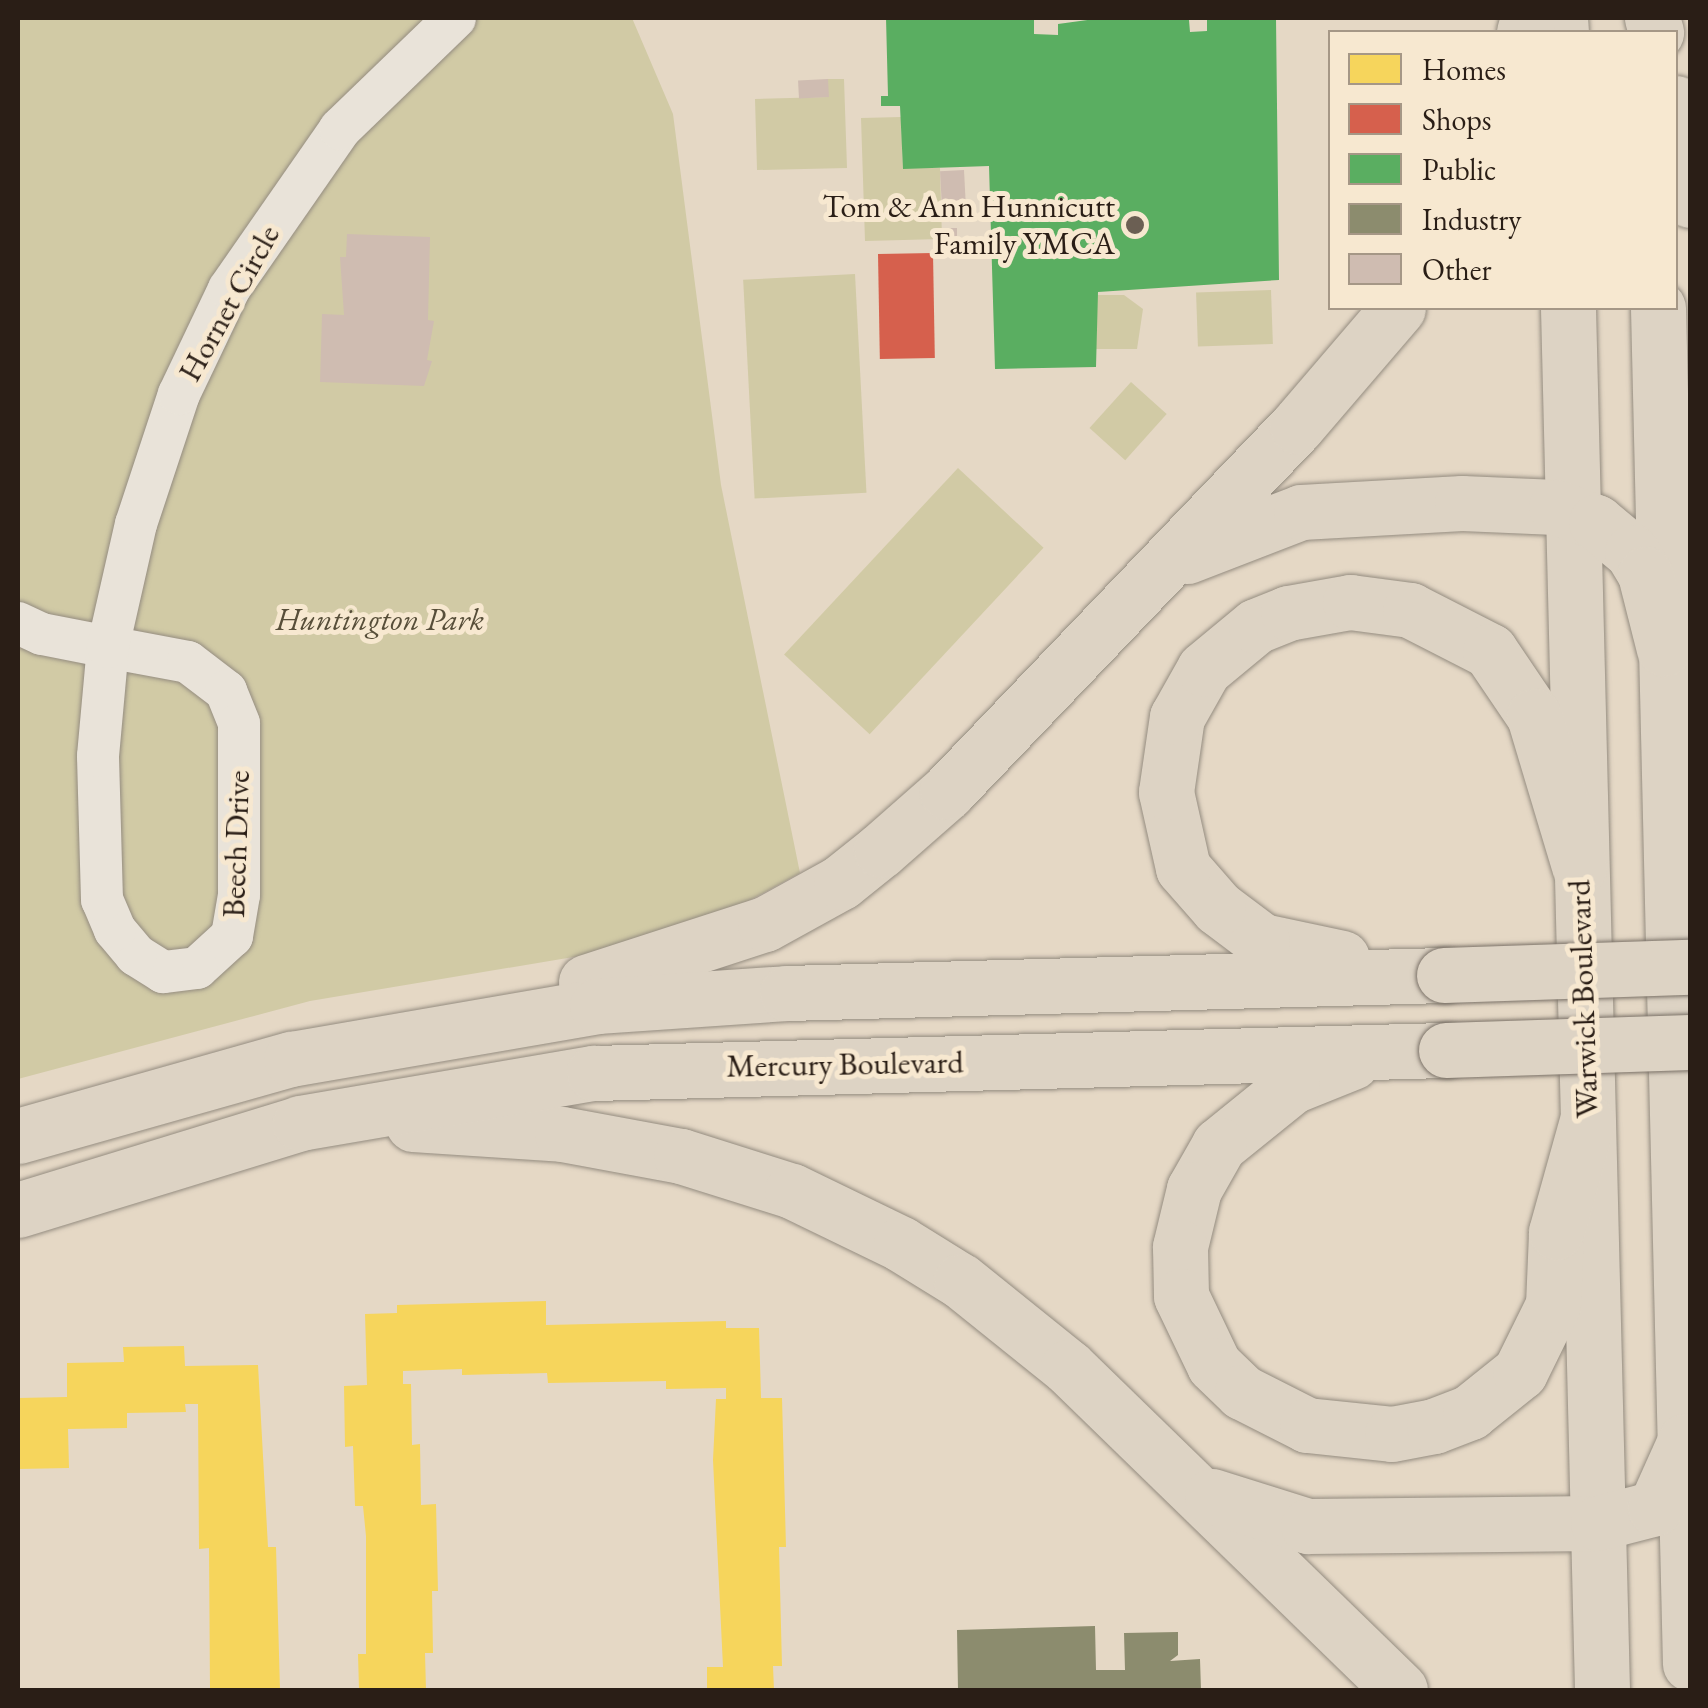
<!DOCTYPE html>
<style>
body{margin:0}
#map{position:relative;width:1708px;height:1708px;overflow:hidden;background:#e5d8c5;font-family:"EB Garamond",serif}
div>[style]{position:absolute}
.green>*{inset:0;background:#d1caa5;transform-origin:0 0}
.homes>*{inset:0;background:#f6d55c}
.shops>*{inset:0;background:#d6604d;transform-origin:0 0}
.public>*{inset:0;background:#5aae61}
.industry>*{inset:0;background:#8c8c6e}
.building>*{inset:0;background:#cfbcb1;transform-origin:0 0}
.roads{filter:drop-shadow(0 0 2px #948c80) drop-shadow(0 0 2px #948c80)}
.minor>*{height:42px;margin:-21px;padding:0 21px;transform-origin:21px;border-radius:21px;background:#e9e3d9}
.major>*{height:55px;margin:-27.5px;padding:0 27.5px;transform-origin:27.5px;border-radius:27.5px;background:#ddd3c4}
.highway>*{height:55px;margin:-27.5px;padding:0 27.5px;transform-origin:27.5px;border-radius:27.5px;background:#ddd3c4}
.bridges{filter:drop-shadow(0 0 2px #7b7268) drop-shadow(0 0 2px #7b7268)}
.highway-bridge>*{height:55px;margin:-27.5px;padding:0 27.5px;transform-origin:27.5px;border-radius:27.5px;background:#ddd3c4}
.dots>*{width:28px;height:28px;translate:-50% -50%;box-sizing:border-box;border:5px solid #f7e8d0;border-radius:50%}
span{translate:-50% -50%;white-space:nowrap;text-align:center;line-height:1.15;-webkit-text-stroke:10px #f7e8d0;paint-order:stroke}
.poi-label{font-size:32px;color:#2a1e16}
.right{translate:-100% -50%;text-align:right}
.street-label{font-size:32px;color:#2a1e16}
.park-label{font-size:32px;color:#574e39;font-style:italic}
.frame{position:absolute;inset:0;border:20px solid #2a1e16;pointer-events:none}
.legend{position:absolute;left:1328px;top:30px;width:350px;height:280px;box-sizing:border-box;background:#f7e8d0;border:2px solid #a59786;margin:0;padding:12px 18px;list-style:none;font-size:30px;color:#2a1e16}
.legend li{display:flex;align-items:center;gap:20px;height:50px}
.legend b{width:50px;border:2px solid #a59786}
</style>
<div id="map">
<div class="green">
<i style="clip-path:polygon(18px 18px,632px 18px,673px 114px,721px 485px,800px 873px,732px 910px,609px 951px,310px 1001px,18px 1079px)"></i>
<i style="clip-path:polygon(828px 79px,844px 79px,847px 168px,757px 170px,755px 99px,828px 97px)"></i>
<i style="clip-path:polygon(901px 117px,903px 168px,940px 168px,942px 239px,865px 241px,861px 118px)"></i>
<i style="left:855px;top:274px;width:219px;height:112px;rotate:87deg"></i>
<i style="left:1271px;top:290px;width:54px;height:75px;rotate:88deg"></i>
<i style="clip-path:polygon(1097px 295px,1124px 295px,1143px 309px,1137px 349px,1096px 349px)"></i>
<i style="left:1131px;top:382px;width:48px;height:62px;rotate:42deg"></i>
<i style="left:958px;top:468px;width:117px;height:255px;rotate:43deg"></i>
</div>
<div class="homes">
<i style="clip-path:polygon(546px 1301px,546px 1325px,726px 1321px,726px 1328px,759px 1328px,761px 1398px,782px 1398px,786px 1547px,779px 1547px,782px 1666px,773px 1666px,774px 1690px,707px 1690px,707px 1667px,723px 1667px,713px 1460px,716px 1399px,726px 1399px,726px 1388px,666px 1389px,666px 1381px,548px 1383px,547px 1373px,462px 1375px,462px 1369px,403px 1371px,403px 1384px,411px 1384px,412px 1445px,420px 1444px,421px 1505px,436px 1504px,438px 1591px,432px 1591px,433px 1653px,425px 1653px,426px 1690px,359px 1690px,358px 1654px,366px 1654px,366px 1536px,363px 1506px,355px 1506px,353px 1446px,345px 1447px,344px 1386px,367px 1385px,365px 1314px,397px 1313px,397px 1305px)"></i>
<i style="clip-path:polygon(184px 1346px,185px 1366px,258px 1365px,268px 1547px,276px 1547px,280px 1690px,210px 1690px,209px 1548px,199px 1549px,198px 1404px,185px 1404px,186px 1412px,127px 1413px,127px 1428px,68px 1429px,69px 1468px,18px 1469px,18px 1398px,67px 1397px,67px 1363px,124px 1362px,123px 1347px)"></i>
</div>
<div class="shops">
<i style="left:933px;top:253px;width:105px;height:55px;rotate:89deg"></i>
</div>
<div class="public">
<i style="clip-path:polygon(886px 18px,1034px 18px,1034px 34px,1058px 35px,1058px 24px,1102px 18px,1189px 20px,1190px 32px,1207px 31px,1207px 18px,1276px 18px,1279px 280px,1098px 292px,1096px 367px,995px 369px,989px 166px,903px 169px,900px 106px,881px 106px,881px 96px,888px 96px)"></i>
</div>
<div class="industry">
<i style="clip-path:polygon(1095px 1626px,1096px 1670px,1125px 1670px,1124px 1633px,1178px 1632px,1178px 1655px,1170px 1661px,1200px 1659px,1201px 1690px,958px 1690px,957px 1630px)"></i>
</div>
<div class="building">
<i style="left:828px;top:79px;width:18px;height:30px;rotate:87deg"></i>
<i style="left:964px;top:170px;width:40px;height:24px;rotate:87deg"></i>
<i style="left:957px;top:228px;width:8px;height:12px;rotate:90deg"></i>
<i style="clip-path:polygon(347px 234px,430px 237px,428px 320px,434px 321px,427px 360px,432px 361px,424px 386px,320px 382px,322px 314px,344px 315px,340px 257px,346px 257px)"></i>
</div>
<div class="roads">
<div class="minor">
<i style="left:18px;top:623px;width:26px;rotate:25deg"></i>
<i style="left:42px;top:634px;width:67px;rotate:11.1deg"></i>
<i style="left:108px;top:647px;width:81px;rotate:10.6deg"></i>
<i style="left:188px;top:662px;width:48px;rotate:37.3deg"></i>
<i style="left:226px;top:691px;width:35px;rotate:68deg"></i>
<i style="left:239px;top:724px;width:171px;rotate:90deg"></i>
<i style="left:239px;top:895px;width:42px;rotate:99.7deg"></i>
<i style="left:232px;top:936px;width:47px;rotate:137.6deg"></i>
<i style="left:197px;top:968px;width:34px;rotate:173deg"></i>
<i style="left:163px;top:972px;width:32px;rotate:-148deg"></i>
<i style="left:136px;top:955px;width:33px;rotate:-130deg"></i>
<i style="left:115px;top:930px;width:33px;rotate:-113deg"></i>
<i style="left:102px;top:900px;width:144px;rotate:-91.6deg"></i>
<i style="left:98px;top:756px;width:109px;rotate:-84.8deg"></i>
<i style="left:108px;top:647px;width:126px;rotate:-77.2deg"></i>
<i style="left:136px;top:524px;width:137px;rotate:-71.7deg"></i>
<i style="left:179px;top:394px;width:116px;rotate:-64.5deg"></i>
<i style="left:229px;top:289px;width:195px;rotate:-55.2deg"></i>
<i style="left:340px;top:129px;width:160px;rotate:-44deg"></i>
</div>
<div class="major">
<i style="left:1560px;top:18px;width:14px;rotate:86deg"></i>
<i style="left:1568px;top:308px;width:1382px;rotate:88.59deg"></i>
<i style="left:1658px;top:308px;width:1356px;rotate:88.65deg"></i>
</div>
<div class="highway">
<i style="left:1652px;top:18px;width:15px;rotate:74deg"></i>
<i style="left:1524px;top:32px;width:15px;rotate:-74deg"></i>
<i style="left:1676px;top:103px;width:98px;rotate:81.8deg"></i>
<i style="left:1187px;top:556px;width:122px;rotate:-21.1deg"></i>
<i style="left:1301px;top:512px;width:161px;rotate:-3.2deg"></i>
<i style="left:1462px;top:503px;width:94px;rotate:2.4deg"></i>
<i style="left:1556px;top:507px;width:43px;rotate:20.6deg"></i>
<i style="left:1596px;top:522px;width:47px;rotate:39.8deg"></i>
<i style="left:1632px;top:552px;width:26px;rotate:59deg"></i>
<i style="left:1645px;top:574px;width:77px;rotate:75.8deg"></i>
<i style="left:1342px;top:958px;width:82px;rotate:-168deg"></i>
<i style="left:1262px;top:941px;width:55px;rotate:-143.1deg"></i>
<i style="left:1218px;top:908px;width:53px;rotate:-131.2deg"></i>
<i style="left:1183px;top:868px;width:78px;rotate:-102.6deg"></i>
<i style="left:1166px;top:792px;width:76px;rotate:-81.7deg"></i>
<i style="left:1177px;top:717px;width:55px;rotate:-60.6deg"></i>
<i style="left:1204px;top:669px;width:67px;rotate:-39.6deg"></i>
<i style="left:1256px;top:626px;width:35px;rotate:-22deg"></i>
<i style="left:1288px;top:613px;width:63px;rotate:-10.1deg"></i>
<i style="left:1350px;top:602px;width:61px;rotate:7.6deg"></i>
<i style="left:1410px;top:610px;width:90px;rotate:27.1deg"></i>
<i style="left:1490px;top:651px;width:78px;rotate:55.9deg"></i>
<i style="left:1534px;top:716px;width:157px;rotate:73.3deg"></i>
<i style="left:586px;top:982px;width:188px;rotate:-18deg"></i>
<i style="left:765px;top:924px;width:87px;rotate:-28.9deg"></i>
<i style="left:841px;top:882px;width:51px;rotate:-38.7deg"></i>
<i style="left:881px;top:850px;width:88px;rotate:-41.3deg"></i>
<i style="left:947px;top:792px;width:506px;rotate:-46.28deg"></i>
<i style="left:1297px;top:426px;width:155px;rotate:-49.4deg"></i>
<i style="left:1352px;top:1062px;width:65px;rotate:158.2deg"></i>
<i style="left:1292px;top:1086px;width:94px;rotate:141.1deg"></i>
<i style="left:1219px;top:1145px;width:51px;rotate:119.6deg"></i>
<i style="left:1194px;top:1189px;width:60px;rotate:103.6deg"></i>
<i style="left:1180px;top:1247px;width:49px;rotate:88.8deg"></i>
<i style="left:1181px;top:1296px;width:76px;rotate:64.4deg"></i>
<i style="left:1214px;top:1365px;width:39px;rotate:44deg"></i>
<i style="left:1242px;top:1392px;width:73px;rotate:26.9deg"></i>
<i style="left:1307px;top:1425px;width:85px;rotate:6deg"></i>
<i style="left:1392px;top:1434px;width:43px;rotate:-10.8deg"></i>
<i style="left:1434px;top:1426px;width:39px;rotate:-21deg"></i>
<i style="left:1470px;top:1412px;width:64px;rotate:-38.7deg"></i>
<i style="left:1520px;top:1372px;width:75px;rotate:-63.8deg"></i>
<i style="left:1553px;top:1305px;width:73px;rotate:-87.6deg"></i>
<i style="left:1556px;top:1232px;width:115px;rotate:-74.4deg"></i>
<i style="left:413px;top:1124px;width:149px;rotate:3.8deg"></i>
<i style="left:562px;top:1134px;width:121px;rotate:10.5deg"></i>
<i style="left:681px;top:1156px;width:116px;rotate:17.5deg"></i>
<i style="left:792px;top:1191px;width:121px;rotate:25.9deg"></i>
<i style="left:901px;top:1244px;width:70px;rotate:31.7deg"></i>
<i style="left:961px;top:1281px;width:137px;rotate:38.8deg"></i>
<i style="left:1068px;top:1367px;width:463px;rotate:44.2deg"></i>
<i style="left:18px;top:1136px;width:284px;rotate:-15.8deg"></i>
<i style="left:291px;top:1059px;width:311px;rotate:-9.8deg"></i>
<i style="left:597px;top:1006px;width:190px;rotate:-3.9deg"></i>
<i style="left:787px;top:993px;width:657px;rotate:-1.57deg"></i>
<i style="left:18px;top:1210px;width:295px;rotate:-17.1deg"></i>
<i style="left:300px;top:1123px;width:298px;rotate:-9.7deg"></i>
<i style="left:594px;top:1073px;width:852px;rotate:-1.55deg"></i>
<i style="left:1212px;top:1496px;width:101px;rotate:17.4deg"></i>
<i style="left:1308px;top:1526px;width:290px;rotate:-0.6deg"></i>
<i style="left:1598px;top:1523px;width:59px;rotate:-14.7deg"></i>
<i style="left:1655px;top:1508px;width:73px;rotate:-65.9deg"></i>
</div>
</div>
<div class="bridges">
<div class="highway-bridge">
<i style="left:1444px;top:975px;width:246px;rotate:-1.9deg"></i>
<i style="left:1446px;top:1050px;width:244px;rotate:-1.9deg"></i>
</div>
</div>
<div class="dots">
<i style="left:1135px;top:225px;background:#6b5f53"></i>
</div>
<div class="poi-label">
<span class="right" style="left:1115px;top:225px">Tom &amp; Ann Hunnicutt<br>Family YMCA</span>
</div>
<div class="street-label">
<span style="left:229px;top:303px;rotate:-61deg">Hornet Circle</span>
<span style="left:236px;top:844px;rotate:-88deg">Beech Drive</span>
<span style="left:1583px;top:999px;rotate:-92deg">Warwick Boulevard</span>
<span style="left:845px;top:1064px;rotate:-1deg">Mercury Boulevard</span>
</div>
<div class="park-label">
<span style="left:380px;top:619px">Huntington Park</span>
</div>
<div class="frame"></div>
<ul class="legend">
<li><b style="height:28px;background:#f6d55c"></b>Homes</li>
<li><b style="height:28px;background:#d6604d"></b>Shops</li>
<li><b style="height:28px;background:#5aae61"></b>Public</li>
<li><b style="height:28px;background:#8c8c6e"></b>Industry</li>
<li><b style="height:28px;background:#cfbcb1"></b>Other</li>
</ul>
</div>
